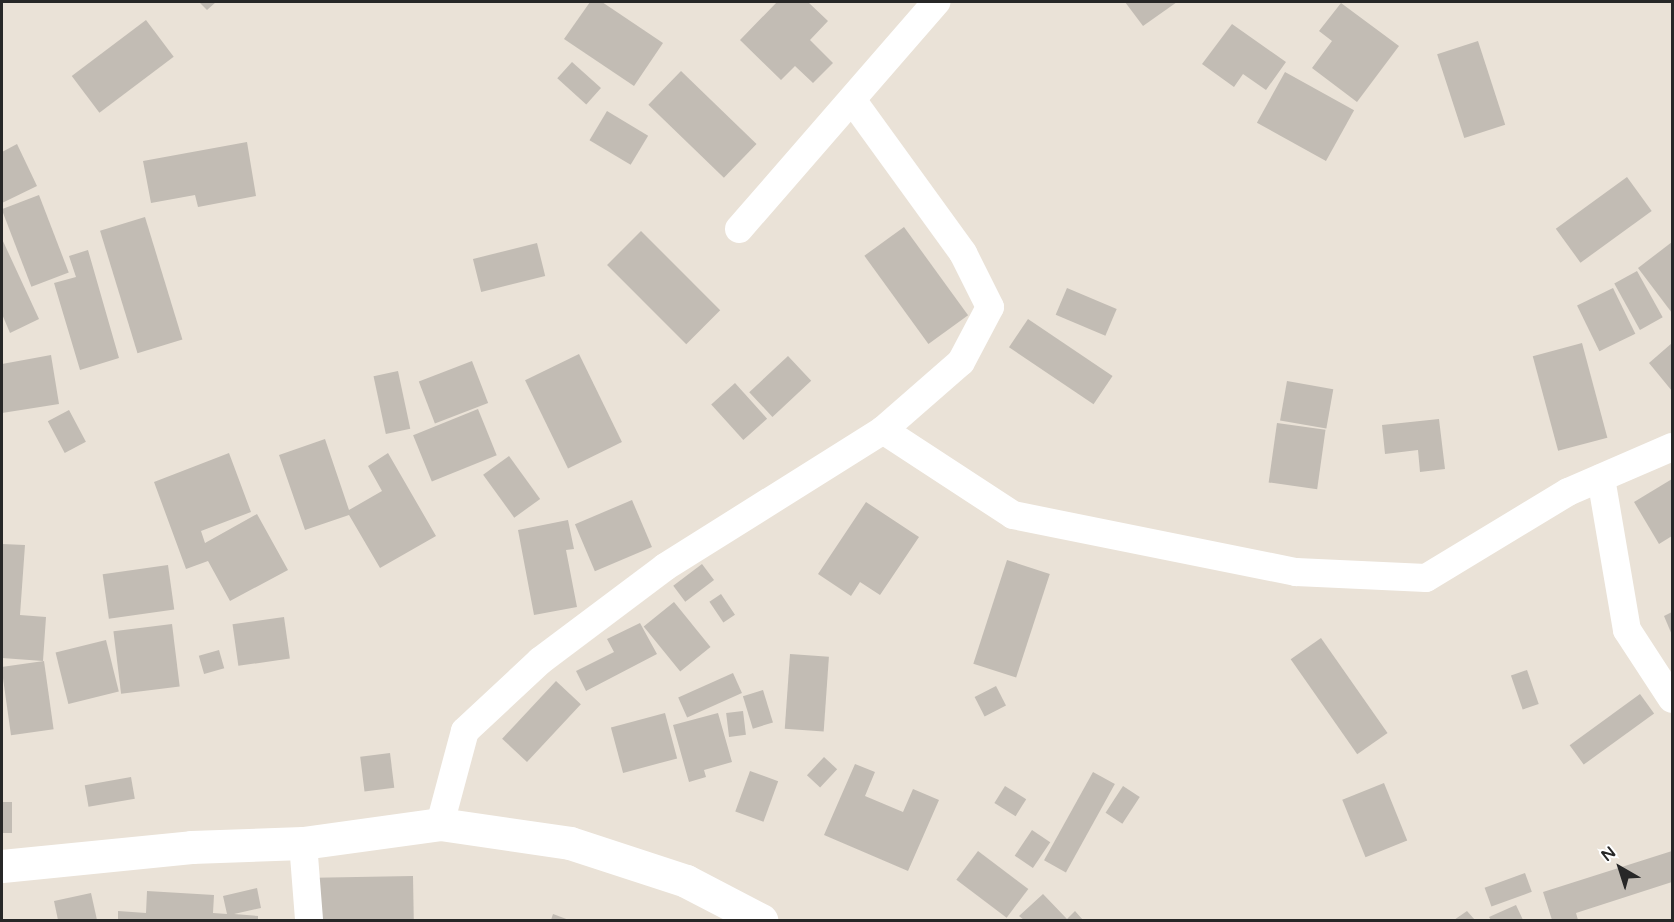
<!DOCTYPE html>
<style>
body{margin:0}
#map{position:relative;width:1674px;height:922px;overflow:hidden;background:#eae2d7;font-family:"Varela Round",sans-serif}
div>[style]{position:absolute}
.building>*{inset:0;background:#c2bcb4;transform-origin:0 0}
.minor>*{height:28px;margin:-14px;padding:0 14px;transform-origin:14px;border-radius:14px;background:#fff}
.tertiary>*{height:33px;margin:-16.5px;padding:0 16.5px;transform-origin:16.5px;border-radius:16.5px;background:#fff}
span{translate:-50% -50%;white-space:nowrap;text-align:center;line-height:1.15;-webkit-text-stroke:4.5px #fff;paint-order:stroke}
.frame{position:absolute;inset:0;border:3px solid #272727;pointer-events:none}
.north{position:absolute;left:1590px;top:838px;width:60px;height:60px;-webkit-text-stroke:4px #fff;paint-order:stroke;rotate:321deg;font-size:16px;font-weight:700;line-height:24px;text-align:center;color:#272727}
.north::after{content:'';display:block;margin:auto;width:21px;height:27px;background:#272727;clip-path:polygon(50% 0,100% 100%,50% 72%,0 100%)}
</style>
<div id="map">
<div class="building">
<i style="clip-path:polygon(199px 2px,216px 2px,207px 10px)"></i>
<i style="clip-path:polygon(590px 2px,602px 2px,663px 43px,634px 86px,564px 39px)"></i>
<i style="clip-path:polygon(777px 2px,808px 2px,828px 21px,810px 40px,833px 63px,813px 83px,795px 66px,781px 80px,740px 40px)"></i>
<i style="clip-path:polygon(1125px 2px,1177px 2px,1143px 26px)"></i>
<i style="clip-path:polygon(1341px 3px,1399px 46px,1357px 102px,1312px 68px,1332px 41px,1319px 31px)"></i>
<i style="left:146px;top:20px;width:46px;height:93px;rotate:53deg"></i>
<i style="clip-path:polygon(1232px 24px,1286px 62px,1266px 90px,1243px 74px,1234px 87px,1202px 64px)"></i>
<i style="left:1478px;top:41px;width:88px;height:43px;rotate:72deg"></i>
<i style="left:572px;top:62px;width:39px;height:22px;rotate:42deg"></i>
<i style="left:681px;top:71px;width:105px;height:47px;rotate:44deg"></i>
<i style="left:1285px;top:72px;width:79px;height:58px;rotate:29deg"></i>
<i style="left:607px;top:111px;width:48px;height:34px;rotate:31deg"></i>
<i style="clip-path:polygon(247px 142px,256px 196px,198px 207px,195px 195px,151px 203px,143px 161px)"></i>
<i style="clip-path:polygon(17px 144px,37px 186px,2px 203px,2px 152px)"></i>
<i style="left:1627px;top:177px;width:42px;height:88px;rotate:54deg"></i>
<i style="left:39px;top:195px;width:83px;height:40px;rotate:69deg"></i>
<i style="left:145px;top:217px;width:128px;height:47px;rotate:73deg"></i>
<i style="left:904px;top:227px;width:109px;height:49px;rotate:54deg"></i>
<i style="left:641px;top:231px;width:112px;height:48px;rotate:45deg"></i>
<i style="clip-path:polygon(2px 239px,39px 319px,10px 333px,2px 314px)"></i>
<i style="clip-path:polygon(1672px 242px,1672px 313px,1638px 268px)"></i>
<i style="left:537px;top:243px;width:34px;height:66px;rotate:76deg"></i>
<i style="clip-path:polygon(88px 250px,119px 358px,80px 370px,54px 283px,76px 277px,69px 256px)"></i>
<i style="left:1637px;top:271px;width:53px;height:26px;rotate:61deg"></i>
<i style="left:1067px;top:288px;width:54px;height:29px;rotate:23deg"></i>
<i style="left:1613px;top:288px;width:51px;height:40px;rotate:64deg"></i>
<i style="left:1028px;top:319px;width:102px;height:34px;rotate:34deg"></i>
<i style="left:1582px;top:343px;width:98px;height:51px;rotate:75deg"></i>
<i style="clip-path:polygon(1672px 343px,1672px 391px,1649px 363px)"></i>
<i style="left:579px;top:354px;width:98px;height:60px;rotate:64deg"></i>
<i style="clip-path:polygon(51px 355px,59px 404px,2px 413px,2px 364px)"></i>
<i style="left:788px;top:356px;width:34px;height:53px;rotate:47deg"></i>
<i style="left:472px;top:361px;width:45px;height:57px;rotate:69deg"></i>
<i style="left:398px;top:371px;width:59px;height:25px;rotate:78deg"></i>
<i style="left:1287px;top:381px;width:47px;height:40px;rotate:10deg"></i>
<i style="left:735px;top:383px;width:48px;height:32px;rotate:48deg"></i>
<i style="left:478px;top:409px;width:50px;height:70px;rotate:68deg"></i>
<i style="left:69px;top:410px;width:36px;height:24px;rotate:62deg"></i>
<i style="clip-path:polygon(1439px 419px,1445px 469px,1420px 472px,1418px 450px,1385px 454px,1382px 425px)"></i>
<i style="left:1277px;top:423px;width:49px;height:60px;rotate:8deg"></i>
<i style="clip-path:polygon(325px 439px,349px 510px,382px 491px,368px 466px,388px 453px,436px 536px,380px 568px,349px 515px,305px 530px,279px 455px)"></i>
<i style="clip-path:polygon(229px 453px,251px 512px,201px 531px,205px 543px,257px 514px,288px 570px,230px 601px,208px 561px,186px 569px,154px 482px)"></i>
<i style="left:509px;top:456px;width:53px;height:32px;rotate:54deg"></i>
<i style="clip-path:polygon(1672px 479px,1672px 536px,1659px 544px,1634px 502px)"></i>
<i style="left:632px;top:500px;width:51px;height:62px;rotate:67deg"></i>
<i style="clip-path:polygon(866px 502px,919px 537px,880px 595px,860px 582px,851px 596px,818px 574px)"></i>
<i style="clip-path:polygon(568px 520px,574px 549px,566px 550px,577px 607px,534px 615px,518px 530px)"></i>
<i style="clip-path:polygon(2px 544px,25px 545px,20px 615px,46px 617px,43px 661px,2px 658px)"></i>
<i style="left:1007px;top:560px;width:45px;height:109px;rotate:18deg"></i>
<i style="left:702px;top:564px;width:20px;height:36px;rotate:53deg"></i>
<i style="left:168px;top:565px;width:45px;height:66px;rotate:82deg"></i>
<i style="left:721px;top:594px;width:25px;height:14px;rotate:56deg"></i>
<i style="left:674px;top:602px;width:58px;height:39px;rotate:51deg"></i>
<i style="clip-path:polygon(1672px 612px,1672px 635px,1664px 616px)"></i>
<i style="left:284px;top:617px;width:42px;height:52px;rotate:82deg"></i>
<i style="clip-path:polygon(640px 623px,657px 654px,586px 691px,576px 671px,614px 652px,607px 639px)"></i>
<i style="left:172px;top:624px;width:63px;height:59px;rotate:83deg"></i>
<i style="left:1321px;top:638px;width:116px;height:37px;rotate:55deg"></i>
<i style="left:106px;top:640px;width:53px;height:52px;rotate:76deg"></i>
<i style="left:219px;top:650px;width:19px;height:21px;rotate:74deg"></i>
<i style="left:790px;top:654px;width:39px;height:75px;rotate:4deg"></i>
<i style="left:44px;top:661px;width:69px;height:43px;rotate:82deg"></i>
<i style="left:1527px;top:670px;width:36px;height:17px;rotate:71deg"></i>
<i style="left:733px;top:673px;width:22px;height:60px;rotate:66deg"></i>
<i style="left:556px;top:681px;width:34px;height:79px;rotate:43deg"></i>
<i style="left:996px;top:686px;width:22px;height:24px;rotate:63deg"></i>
<i style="left:763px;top:690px;width:34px;height:21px;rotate:73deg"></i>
<i style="left:1640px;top:694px;width:24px;height:87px;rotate:54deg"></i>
<i style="left:743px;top:711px;width:24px;height:17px;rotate:83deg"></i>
<i style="left:665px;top:713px;width:47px;height:56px;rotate:75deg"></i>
<i style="clip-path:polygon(718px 713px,732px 762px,704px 770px,706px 777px,689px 782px,673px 725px)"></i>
<i style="left:390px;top:753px;width:35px;height:30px;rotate:83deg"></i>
<i style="left:824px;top:757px;width:18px;height:25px;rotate:43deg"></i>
<i style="clip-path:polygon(855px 764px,875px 772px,865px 796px,903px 812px,913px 789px,939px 800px,908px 871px,824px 835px)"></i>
<i style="left:750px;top:771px;width:30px;height:43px;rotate:20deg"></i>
<i style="left:1093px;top:772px;width:25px;height:101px;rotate:29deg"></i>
<i style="left:131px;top:777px;width:22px;height:47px;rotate:80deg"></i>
<i style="left:1384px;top:783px;width:62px;height:45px;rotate:68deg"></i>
<i style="left:1005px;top:786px;width:25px;height:20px;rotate:32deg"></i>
<i style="left:1123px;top:786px;width:20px;height:32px;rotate:33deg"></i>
<i style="left:2px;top:802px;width:10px;height:31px"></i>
<i style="left:1032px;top:830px;width:22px;height:31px;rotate:34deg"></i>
<i style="left:978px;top:851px;width:63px;height:36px;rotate:37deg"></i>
<i style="clip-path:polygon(1672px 851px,1672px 882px,1576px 913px,1578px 920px,1552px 920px,1543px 892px)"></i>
<i style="left:1525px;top:873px;width:20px;height:43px;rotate:70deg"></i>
<i style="left:413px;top:876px;width:44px;height:98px;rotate:89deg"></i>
<i style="clip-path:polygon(257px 888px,261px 908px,234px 914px,258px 916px,258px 920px,118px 920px,118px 911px,146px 913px,147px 891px,214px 895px,213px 913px,227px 914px,223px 896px)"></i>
<i style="clip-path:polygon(91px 893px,97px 920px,58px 920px,54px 901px)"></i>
<i style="clip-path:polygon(1043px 894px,1067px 919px,1075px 911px,1083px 920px,1024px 920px,1019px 916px)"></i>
<i style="clip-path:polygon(1516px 905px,1523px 920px,1491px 920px,1489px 917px)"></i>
<i style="clip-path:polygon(1467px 911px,1475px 920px,1454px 920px)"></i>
<i style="clip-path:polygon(553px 914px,569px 920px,551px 920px)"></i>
</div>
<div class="minor">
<i style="left:739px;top:229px;width:301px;rotate:-49deg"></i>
<i style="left:883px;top:430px;width:155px;rotate:33.2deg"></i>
<i style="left:1013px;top:515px;width:289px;rotate:11.4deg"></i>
<i style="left:1296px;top:572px;width:130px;rotate:2.6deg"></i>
<i style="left:1426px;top:578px;width:166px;rotate:-31.2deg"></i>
<i style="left:1568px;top:492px;width:113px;rotate:-23.4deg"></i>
<i style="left:1601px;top:478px;width:154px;rotate:80.3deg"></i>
<i style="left:1627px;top:630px;width:82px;rotate:56.9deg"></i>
<i style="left:440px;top:824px;width:96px;rotate:-75deg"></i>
<i style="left:465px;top:731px;width:103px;rotate:-43deg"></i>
<i style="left:540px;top:661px;width:156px;rotate:-36.9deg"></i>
<i style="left:665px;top:567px;width:257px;rotate:-32.1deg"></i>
<i style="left:883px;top:430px;width:103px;rotate:-41.1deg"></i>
<i style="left:961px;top:362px;width:62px;rotate:-62.2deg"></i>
<i style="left:990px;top:307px;width:60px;rotate:-116.6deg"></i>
<i style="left:963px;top:253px;width:188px;rotate:-125.9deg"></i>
<i style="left:303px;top:843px;width:77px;rotate:85.5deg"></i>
</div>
<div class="tertiary">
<i style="left:2px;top:866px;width:190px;rotate:-5.7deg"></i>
<i style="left:191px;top:847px;width:112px;rotate:-2deg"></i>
<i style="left:303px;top:843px;width:138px;rotate:-7.9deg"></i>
<i style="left:440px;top:824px;width:131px;rotate:8.3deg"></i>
<i style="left:570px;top:843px;width:122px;rotate:18.1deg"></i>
<i style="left:686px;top:881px;width:85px;rotate:27.5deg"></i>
</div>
<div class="frame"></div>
<div class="north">N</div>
</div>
